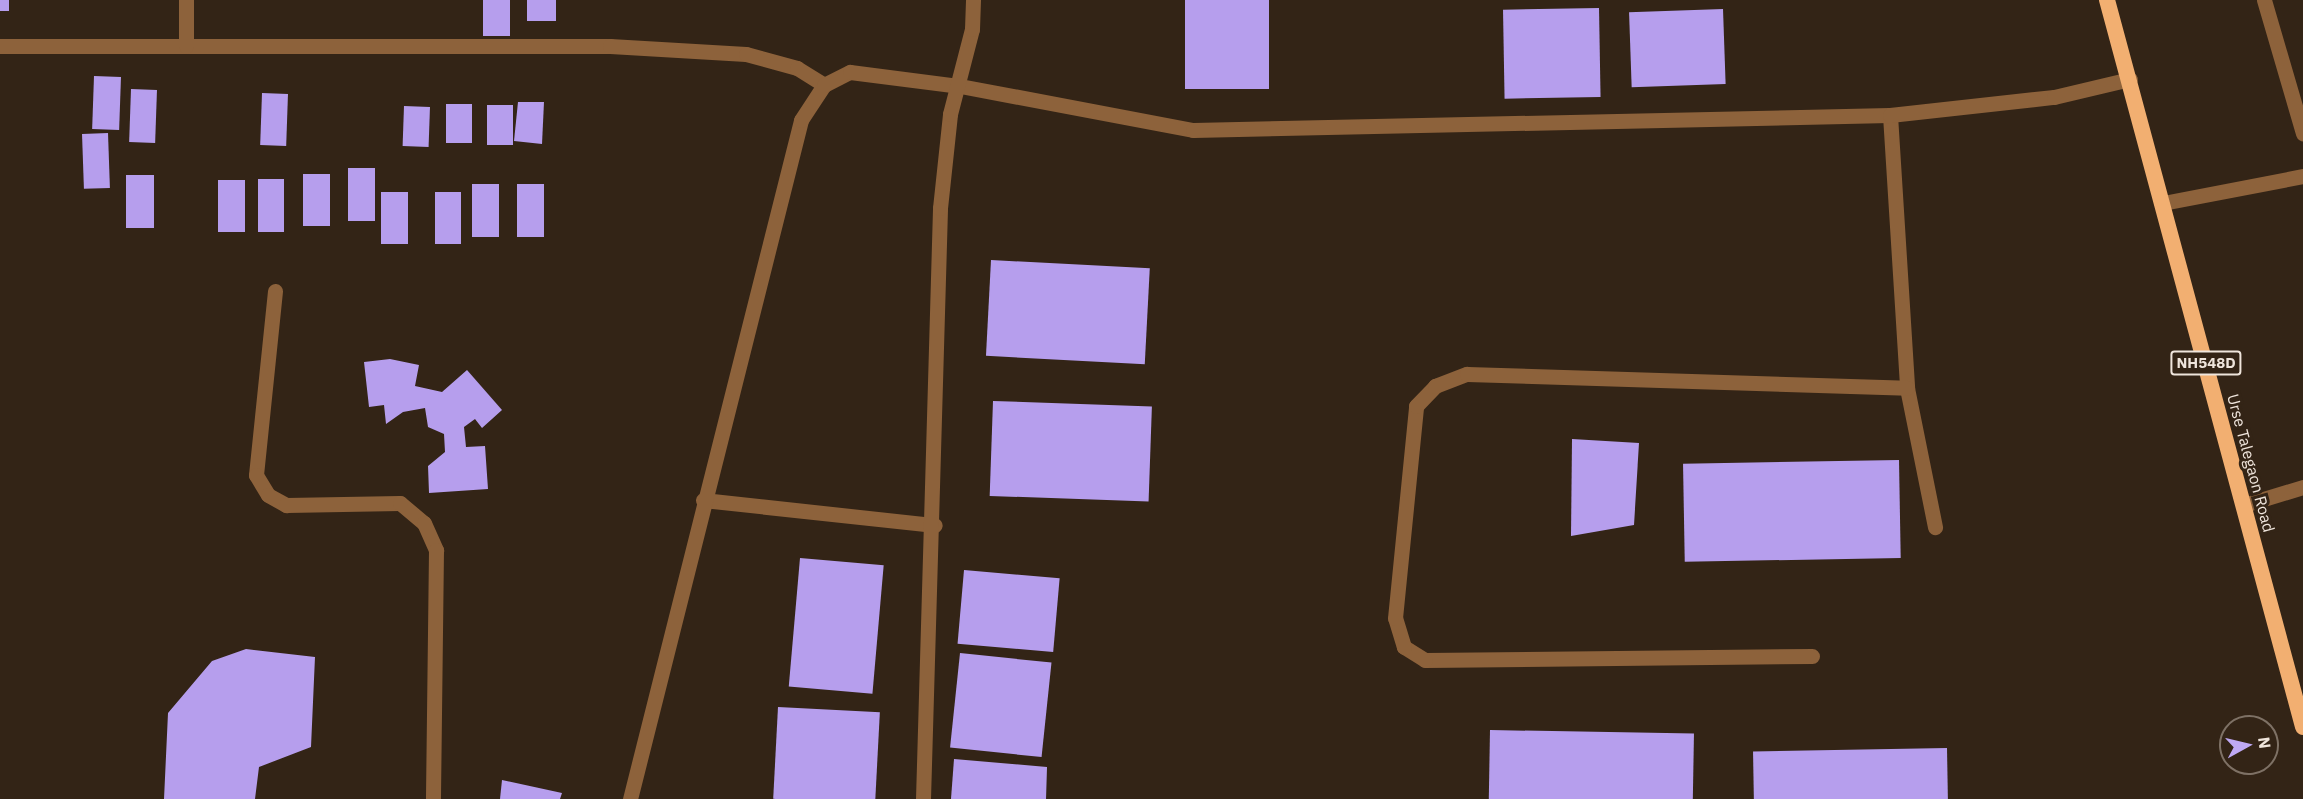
<!DOCTYPE html>
<style>
body{margin:0}
#map{position:relative;width:2303px;height:799px;overflow:hidden;background:#332416;font-family:"IBM Plex Sans",sans-serif}
div>[style]{position:absolute}
.building>*{inset:0;background:#b69eed;transform-origin:0 0}
.minor>*{height:15px;margin:-7.5px;padding:0 7.5px;transform-origin:7.5px;border-radius:7.5px;background:#8d623b}
.tertiary>*{height:15px;margin:-7.5px;padding:0 7.5px;transform-origin:7.5px;border-radius:7.5px;background:#8d623b}
.trunk>*{height:16px;margin:-8px;padding:0 8px;transform-origin:8px;border-radius:8px;background:#f2af71}
span{translate:-50% -50%;white-space:nowrap;text-align:center;line-height:1.15;-webkit-text-stroke:6px #332416;paint-order:stroke}
.shield-label span{padding:2px 4px;background:#332416;border:2px solid;border-radius:4px;-webkit-text-stroke-width:0}
.shield-label{font-size:15px;color:#efe5dc;font-weight:700}
.street-label{font-size:16px;color:#efe5dc}
.north{position:absolute;left:2219px;top:715px;width:60px;height:60px;box-sizing:border-box;background:#332416;border:2px solid #7e7165;border-radius:50%;rotate:82deg;font-size:16px;font-weight:700;line-height:24px;text-align:center;color:#efe5dc}
.north::after{content:'';display:block;margin:auto;width:21px;height:27px;background:#bfa9f4;clip-path:polygon(50% 0,100% 100%,50% 72%,0 100%)}
</style>
<div id="map">
<div class="building">
<i style="left:0;top:0;width:9px;height:11px"></i>
<i style="left:483px;top:0;width:27px;height:36px"></i>
<i style="left:527px;top:0;width:29px;height:21px"></i>
<i style="left:1185px;top:0;width:84px;height:89px"></i>
<i style="left:1599px;top:8px;width:89px;height:96px;rotate:89deg"></i>
<i style="left:1723px;top:9px;width:75px;height:94px;rotate:88deg"></i>
<i style="left:94px;top:76px;width:27px;height:53px;rotate:2deg"></i>
<i style="left:131px;top:89px;width:26px;height:53px;rotate:2deg"></i>
<i style="left:262px;top:93px;width:26px;height:52px;rotate:2deg"></i>
<i style="clip-path:polygon(518px 102px,544px 102px,542px 144px,514px 141px)"></i>
<i style="left:446px;top:104px;width:26px;height:39px"></i>
<i style="left:487px;top:105px;width:26px;height:40px"></i>
<i style="left:404px;top:106px;width:26px;height:40px;rotate:2deg"></i>
<i style="left:108px;top:133px;width:55px;height:26px;rotate:88deg"></i>
<i style="left:348px;top:168px;width:27px;height:53px"></i>
<i style="left:303px;top:174px;width:27px;height:52px"></i>
<i style="left:126px;top:175px;width:28px;height:53px"></i>
<i style="left:258px;top:179px;width:26px;height:53px"></i>
<i style="left:218px;top:180px;width:27px;height:52px"></i>
<i style="left:472px;top:184px;width:27px;height:53px"></i>
<i style="left:517px;top:184px;width:27px;height:53px"></i>
<i style="left:381px;top:192px;width:27px;height:52px"></i>
<i style="left:435px;top:192px;width:26px;height:52px"></i>
<i style="left:991px;top:260px;width:159px;height:96px;rotate:3deg"></i>
<i style="clip-path:polygon(390px 359px,419px 365px,415px 386px,442px 392px,467px 370px,502px 410px,482px 428px,475px 419px,464px 427px,466px 447px,485px 446px,488px 489px,429px 493px,428px 466px,445px 452px,444px 434px,428px 427px,425px 408px,403px 412px,386px 424px,384px 405px,369px 407px,364px 362px)"></i>
<i style="left:993px;top:401px;width:159px;height:95px;rotate:2deg"></i>
<i style="clip-path:polygon(1572px 439px,1639px 443px,1634px 525px,1571px 536px)"></i>
<i style="left:1899px;top:460px;width:98px;height:216px;rotate:89deg"></i>
<i style="left:800px;top:558px;width:84px;height:129px;rotate:5deg"></i>
<i style="left:964px;top:570px;width:96px;height:74px;rotate:5deg"></i>
<i style="clip-path:polygon(246px 649px,315px 657px,311px 747px,259px 767px,255px 799px,164px 799px,168px 713px,212px 661px)"></i>
<i style="left:960px;top:653px;width:92px;height:95px;rotate:6deg"></i>
<i style="left:778px;top:707px;width:102px;height:92px;rotate:3deg"></i>
<i style="left:1490px;top:730px;width:204px;height:69px;rotate:1deg"></i>
<i style="left:1947px;top:748px;width:51px;height:194px;rotate:89deg"></i>
<i style="clip-path:polygon(954px 759px,1047px 767px,1046px 799px,951px 799px)"></i>
<i style="clip-path:polygon(502px 780px,562px 793px,560px 799px,500px 799px)"></i>
</div>
<div class="minor">
<i style="left:2264px;top:0;width:139px;rotate:73.7deg"></i>
<i style="left:0;top:46px;width:610px"></i>
<i style="left:610px;top:46px;width:136px;rotate:3.4deg"></i>
<i style="left:746px;top:54px;width:53px;rotate:15.4deg"></i>
<i style="left:797px;top:68px;width:32px;rotate:32deg"></i>
<i style="left:186px;top:46px;width:46px;rotate:-90deg"></i>
<i style="left:1890px;top:115px;width:274px;rotate:86.4deg"></i>
<i style="left:1907px;top:388px;width:142px;rotate:78.6deg"></i>
<i style="left:2163px;top:203px;width:143px;rotate:-10.9deg"></i>
<i style="left:275px;top:291px;width:185px;rotate:95.9deg"></i>
<i style="left:256px;top:475px;width:23px;rotate:59deg"></i>
<i style="left:268px;top:495px;width:21px;rotate:29deg"></i>
<i style="left:286px;top:505px;width:114px;rotate:-1deg"></i>
<i style="left:400px;top:503px;width:31px;rotate:40deg"></i>
<i style="left:424px;top:523px;width:30px;rotate:66deg"></i>
<i style="left:436px;top:550px;width:249px;rotate:90.7deg"></i>
<i style="left:703px;top:500px;width:233px;rotate:6.2deg"></i>
<i style="left:2244px;top:505px;width:62px;rotate:-17deg"></i>
<i style="left:1812px;top:656px;width:387px;rotate:179.4deg"></i>
<i style="left:1425px;top:660px;width:25px;rotate:-148deg"></i>
<i style="left:1404px;top:647px;width:30px;rotate:-107deg"></i>
<i style="left:1395px;top:618px;width:213px;rotate:-84.3deg"></i>
<i style="left:1416px;top:406px;width:28px;rotate:-46deg"></i>
<i style="left:1435px;top:386px;width:34px;rotate:-21deg"></i>
<i style="left:1467px;top:374px;width:440px;rotate:1.8deg"></i>
<i style="left:630px;top:799px;width:700px;rotate:-75.86deg"></i>
<i style="left:801px;top:120px;width:42px;rotate:-56.7deg"></i>
<i style="left:824px;top:85px;width:29px;rotate:-27deg"></i>
<i style="left:850px;top:72px;width:111px;rotate:7.3deg"></i>
<i style="left:960px;top:86px;width:237px;rotate:10.7deg"></i>
<i style="left:1193px;top:130px;width:697px;rotate:-1.23deg"></i>
<i style="left:1890px;top:115px;width:165px;rotate:-6.3deg"></i>
<i style="left:2054px;top:97px;width:78px;rotate:-13.3deg"></i>
</div>
<div class="tertiary">
<i style="left:923px;top:799px;width:591px;rotate:-88.35deg"></i>
<i style="left:940px;top:208px;width:95px;rotate:-83.9deg"></i>
<i style="left:950px;top:114px;width:88px;rotate:-75.5deg"></i>
<i style="left:972px;top:29px;width:29px;rotate:-88deg"></i>
</div>
<div class="trunk">
<i style="left:2107px;top:0;width:753px;rotate:74.91deg"></i>
</div>
<div class="shield-label">
<span style="left:2206px;top:363px">NH548D</span>
</div>
<div class="street-label">
<span style="left:2251px;top:463px;rotate:75deg">Urse Talegaon Road</span>
</div>
<div class="north">N</div>
</div>
